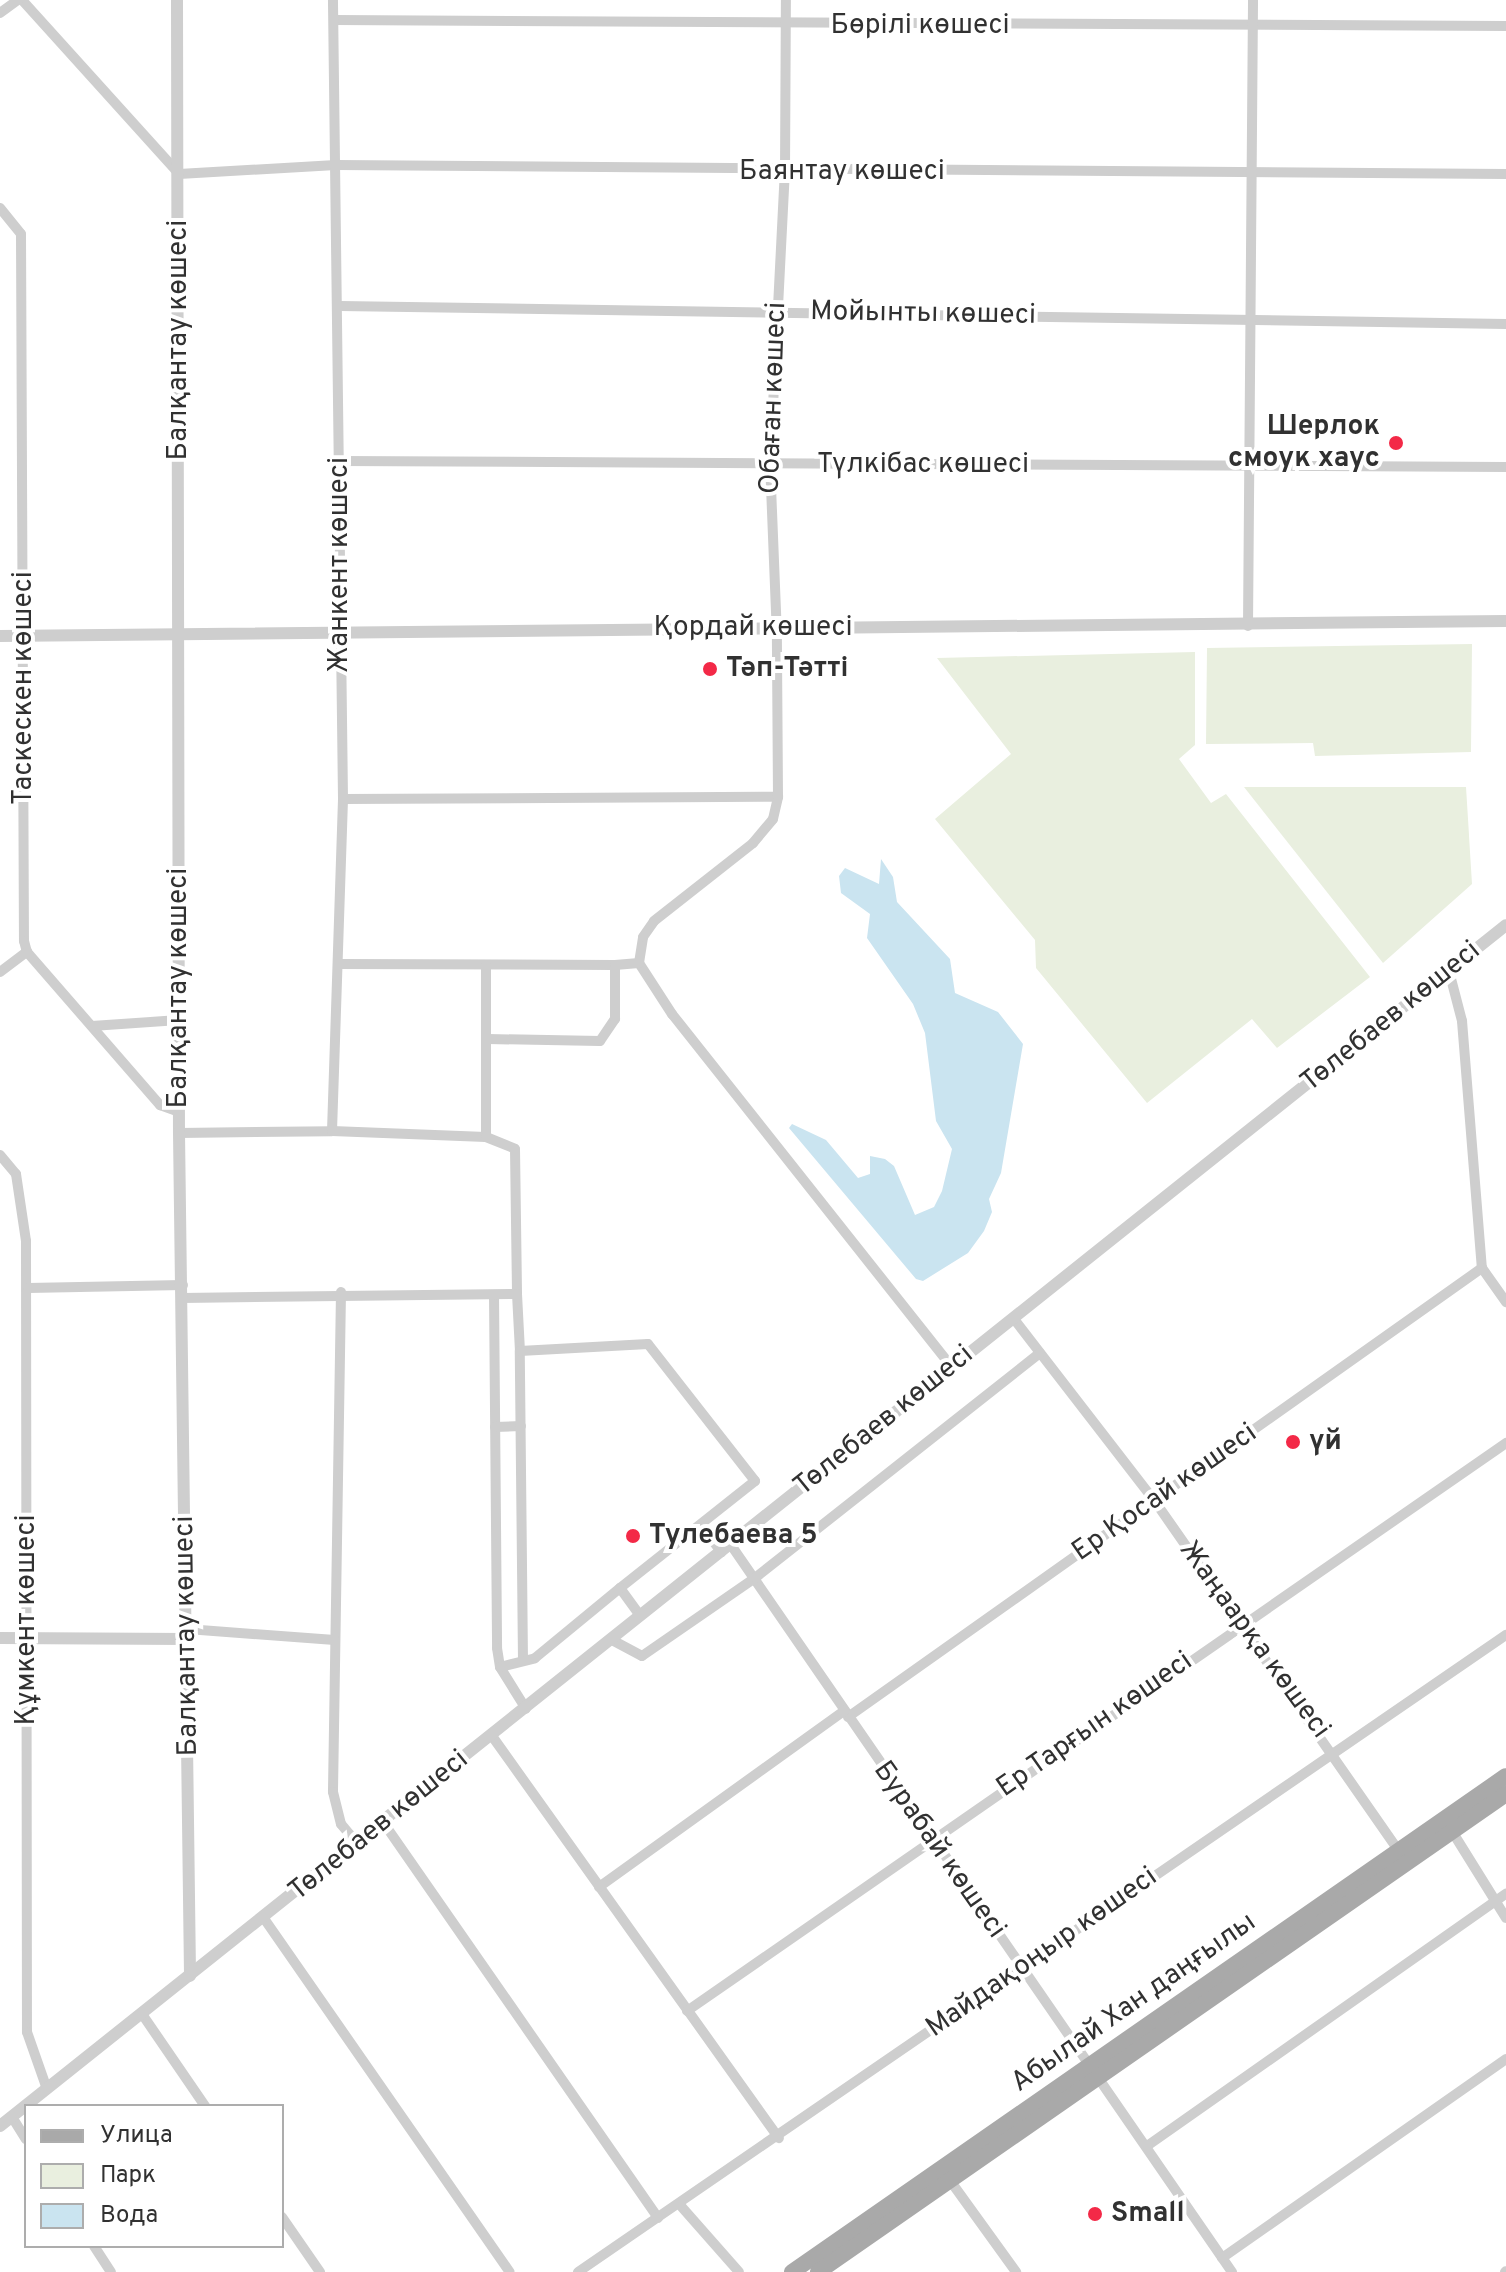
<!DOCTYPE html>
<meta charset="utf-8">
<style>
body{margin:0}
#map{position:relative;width:1506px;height:2272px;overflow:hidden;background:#fff;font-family:Overpass,sans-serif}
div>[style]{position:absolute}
.green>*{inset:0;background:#e9efdf}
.water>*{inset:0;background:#cae4f0}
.minor>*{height:10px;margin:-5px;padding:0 5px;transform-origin:5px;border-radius:5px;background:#cecece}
.tertiary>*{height:12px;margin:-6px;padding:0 6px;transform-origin:6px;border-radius:6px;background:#cecece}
.primary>*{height:16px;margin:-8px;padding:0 8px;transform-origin:8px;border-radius:8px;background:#a9a9a9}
.dots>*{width:22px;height:22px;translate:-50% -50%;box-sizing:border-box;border:4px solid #fff;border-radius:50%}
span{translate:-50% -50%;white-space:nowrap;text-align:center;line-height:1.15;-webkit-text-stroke:8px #fff;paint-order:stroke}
.street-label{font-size:28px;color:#313131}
.poi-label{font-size:28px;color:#313131;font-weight:700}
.right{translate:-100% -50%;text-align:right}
.left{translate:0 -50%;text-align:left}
.legend{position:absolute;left:24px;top:2104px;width:260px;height:144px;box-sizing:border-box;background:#fff;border:2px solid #adadad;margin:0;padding:10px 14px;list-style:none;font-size:24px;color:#313131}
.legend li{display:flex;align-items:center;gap:16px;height:40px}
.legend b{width:40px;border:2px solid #adadad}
</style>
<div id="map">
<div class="green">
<i style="clip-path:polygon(1472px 644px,1471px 752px,1315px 756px,1313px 743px,1206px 744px,1207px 648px)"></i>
<i style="clip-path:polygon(1195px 652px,1195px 745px,1179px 759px,1211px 803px,1226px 794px,1370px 977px,1277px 1048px,1252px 1019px,1147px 1103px,1036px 968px,1035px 940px,935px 819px,1011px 754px,937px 658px)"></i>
<i style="clip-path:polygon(1244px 787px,1466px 787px,1472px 884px,1383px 963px)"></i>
</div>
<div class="water">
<i style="clip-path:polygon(881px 859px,893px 877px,897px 902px,950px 959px,955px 993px,998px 1012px,1023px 1044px,1001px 1173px,989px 1199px,992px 1212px,984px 1231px,968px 1253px,923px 1281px,916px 1279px,789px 1128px,792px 1124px,826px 1140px,858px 1178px,870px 1174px,870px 1156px,885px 1159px,894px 1166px,915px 1215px,934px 1207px,942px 1191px,952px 1149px,936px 1121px,925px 1033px,913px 1004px,867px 938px,870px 914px,841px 893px,839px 876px,845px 868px,879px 884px)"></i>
</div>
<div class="minor">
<i style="left:22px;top:0;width:234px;rotate:47.9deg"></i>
<i style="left:179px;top:174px;width:157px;rotate:-3.3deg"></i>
<i style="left:336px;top:165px;width:1170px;rotate:0.44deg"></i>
<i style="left:0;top:13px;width:22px;rotate:-36deg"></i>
<i style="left:334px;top:20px;width:1172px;rotate:0.29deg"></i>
<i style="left:0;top:208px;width:33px;rotate:51deg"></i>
<i style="left:21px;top:234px;width:707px;rotate:89.76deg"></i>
<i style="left:24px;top:941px;width:11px;rotate:75deg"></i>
<i style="left:27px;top:952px;width:203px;rotate:49deg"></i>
<i style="left:160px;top:1105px;width:20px;rotate:20deg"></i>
<i style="left:340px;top:306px;width:1166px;rotate:0.88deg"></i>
<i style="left:339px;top:461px;width:1167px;rotate:0.29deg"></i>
<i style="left:1248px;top:626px;width:626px;rotate:-89.54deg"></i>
<i style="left:343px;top:799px;width:435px;rotate:-0.3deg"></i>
<i style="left:639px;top:963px;width:61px;rotate:57.1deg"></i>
<i style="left:672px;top:1014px;width:449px;rotate:51.6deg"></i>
<i style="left:338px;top:964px;width:277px;rotate:0.2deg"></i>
<i style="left:1449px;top:971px;width:52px;rotate:75.4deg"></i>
<i style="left:1462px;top:1021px;width:248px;rotate:85.4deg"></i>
<i style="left:1482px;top:1268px;width:42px;rotate:54.8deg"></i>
<i style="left:0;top:972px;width:34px;rotate:-37deg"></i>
<i style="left:92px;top:1026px;width:87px;rotate:-3.9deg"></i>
<i style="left:488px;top:1039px;width:112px;rotate:1deg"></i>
<i style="left:600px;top:1041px;width:27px;rotate:-56deg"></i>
<i style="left:615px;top:1019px;width:54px;rotate:-90deg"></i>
<i style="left:615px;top:965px;width:24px;rotate:-5deg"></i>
<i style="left:639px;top:963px;width:26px;rotate:-81deg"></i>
<i style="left:643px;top:937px;width:19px;rotate:-55deg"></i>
<i style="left:654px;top:921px;width:126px;rotate:-38.2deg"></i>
<i style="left:753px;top:843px;width:31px;rotate:-50deg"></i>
<i style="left:773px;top:819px;width:23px;rotate:-77deg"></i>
<i style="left:778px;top:797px;width:161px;rotate:-90.4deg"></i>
<i style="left:777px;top:636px;width:171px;rotate:-92.3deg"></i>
<i style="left:770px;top:465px;width:293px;rotate:-87.1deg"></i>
<i style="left:785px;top:172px;width:172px;rotate:-89.7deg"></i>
<i style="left:332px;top:1131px;width:332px;rotate:-88.1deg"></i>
<i style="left:343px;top:799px;width:799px;rotate:-90.72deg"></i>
<i style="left:179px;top:1133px;width:153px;rotate:-0.7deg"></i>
<i style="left:332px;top:1131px;width:154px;rotate:2.2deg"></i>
<i style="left:486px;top:1137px;width:172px;rotate:-90deg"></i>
<i style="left:486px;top:1137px;width:31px;rotate:22deg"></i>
<i style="left:515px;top:1149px;width:145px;rotate:89.2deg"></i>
<i style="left:0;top:1155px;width:25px;rotate:50deg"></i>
<i style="left:16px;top:1174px;width:68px;rotate:81.5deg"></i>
<i style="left:26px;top:1241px;width:791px;rotate:89.93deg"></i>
<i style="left:27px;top:2032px;width:60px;rotate:70.7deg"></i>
<i style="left:28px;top:1288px;width:155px;rotate:-1.1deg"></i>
<i style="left:341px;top:1292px;width:500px;rotate:90.92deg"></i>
<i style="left:333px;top:1792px;width:33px;rotate:76deg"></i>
<i style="left:341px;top:1824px;width:26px;rotate:50deg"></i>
<i style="left:494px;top:1295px;width:353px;rotate:89.5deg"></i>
<i style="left:497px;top:1648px;width:19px;rotate:81deg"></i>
<i style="left:500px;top:1667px;width:49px;rotate:58.2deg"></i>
<i style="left:182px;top:1298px;width:335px;rotate:-0.7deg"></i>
<i style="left:517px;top:1294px;width:57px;rotate:87deg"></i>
<i style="left:1014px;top:1319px;width:229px;rotate:52.3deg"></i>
<i style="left:1154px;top:1500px;width:428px;rotate:55.1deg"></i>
<i style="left:495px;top:1427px;width:26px;rotate:-2deg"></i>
<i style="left:701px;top:1525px;width:34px;rotate:53deg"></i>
<i style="left:731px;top:1545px;width:883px;rotate:55.43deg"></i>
<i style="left:187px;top:1629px;width:148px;rotate:4.3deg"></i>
<i style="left:612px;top:1640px;width:34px;rotate:28deg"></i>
<i style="left:642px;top:1656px;width:137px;rotate:-34.6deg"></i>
<i style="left:755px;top:1578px;width:363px;rotate:-38.3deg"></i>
<i style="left:523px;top:1661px;width:310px;rotate:-90.6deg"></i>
<i style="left:520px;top:1351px;width:128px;rotate:-3.1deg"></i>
<i style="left:648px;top:1344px;width:174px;rotate:52deg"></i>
<i style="left:755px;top:1481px;width:172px;rotate:141.6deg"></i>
<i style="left:620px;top:1588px;width:34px;rotate:54deg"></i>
<i style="left:500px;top:1667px;width:36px;rotate:-14deg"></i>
<i style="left:535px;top:1658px;width:110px;rotate:-39.5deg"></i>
<i style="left:848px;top:1717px;width:777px;rotate:-35.31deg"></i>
<i style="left:492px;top:1736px;width:494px;rotate:54.5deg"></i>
<i style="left:383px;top:1822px;width:482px;rotate:55.2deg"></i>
<i style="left:1450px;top:1828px;width:106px;rotate:58.1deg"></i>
<i style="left:599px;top:1887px;width:302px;rotate:-35.7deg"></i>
<i style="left:263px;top:1917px;width:432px;rotate:55.2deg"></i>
<i style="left:687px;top:2011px;width:997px;rotate:-34.74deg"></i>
<i style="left:142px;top:2014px;width:112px;rotate:55.6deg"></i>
<i style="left:12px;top:2117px;width:26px;rotate:58deg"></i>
<i style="left:1147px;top:2146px;width:439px;rotate:-35.1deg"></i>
<i style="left:949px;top:2179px;width:115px;rotate:54.2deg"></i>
<i style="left:680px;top:2205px;width:89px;rotate:48.6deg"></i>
<i style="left:282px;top:2217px;width:67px;rotate:55.4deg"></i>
<i style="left:94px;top:2246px;width:31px;rotate:57deg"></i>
<i style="left:1222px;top:2258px;width:347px;rotate:-35deg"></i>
<i style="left:578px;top:2272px;width:1126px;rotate:-34.47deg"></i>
<i style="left:1505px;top:2272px;width:1px;rotate:-45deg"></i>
</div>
<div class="tertiary">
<i style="left:177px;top:0;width:1133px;rotate:89.9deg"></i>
<i style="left:179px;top:1133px;width:843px;rotate:89.25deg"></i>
<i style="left:0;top:636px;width:1506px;rotate:-0.57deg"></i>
<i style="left:0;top:1638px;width:187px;rotate:0.3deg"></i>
<i style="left:0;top:2126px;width:1926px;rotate:-38.57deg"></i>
</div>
<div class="primary">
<i style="left:792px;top:2272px;width:869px;rotate:-34.79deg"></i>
<i style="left:818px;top:2272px;width:838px;rotate:-34.79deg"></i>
</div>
<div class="dots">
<i style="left:1396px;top:443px;background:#f32947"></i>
<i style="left:710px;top:669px;background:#f32947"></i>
<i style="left:1293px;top:1442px;background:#f32947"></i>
<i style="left:633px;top:1536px;background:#f32947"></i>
<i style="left:1095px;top:2214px;background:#f32947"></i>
</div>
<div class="street-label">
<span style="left:920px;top:26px">Бөрілі көшесі</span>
<span style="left:842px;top:172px">Баянтау көшесі</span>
<span style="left:923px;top:314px;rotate:1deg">Мойынты көшесі</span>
<span style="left:179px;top:340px;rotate:-90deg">Балқантау көшесі</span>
<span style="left:774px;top:398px;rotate:-88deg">Обаған көшесі</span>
<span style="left:923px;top:465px">Түлкібас көшесі</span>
<span style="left:340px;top:565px;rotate:-90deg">Жанкент көшесі</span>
<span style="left:753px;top:628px">Қордай көшесі</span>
<span style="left:24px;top:688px;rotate:-90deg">Таскескен көшесі</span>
<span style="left:179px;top:988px;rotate:-90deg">Балқантау көшесі</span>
<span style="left:1391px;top:1017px;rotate:-39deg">Төлебаев көшесі</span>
<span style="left:884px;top:1421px;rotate:-39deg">Төлебаев көшесі</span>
<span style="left:1165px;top:1493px;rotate:-35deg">Ер Қосай көшесі</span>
<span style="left:27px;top:1620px;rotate:-90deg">Құмкент көшесі</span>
<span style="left:187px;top:1636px;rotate:-91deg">Балқантау көшесі</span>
<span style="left:1254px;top:1640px;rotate:54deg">Жаңаарқа көшесі</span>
<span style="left:1095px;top:1725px;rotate:-35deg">Ер Тарғын көшесі</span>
<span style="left:379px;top:1826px;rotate:-39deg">Төлебаев көшесі</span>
<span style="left:939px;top:1850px;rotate:55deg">Бурабай көшесі</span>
<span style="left:1042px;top:1953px;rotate:-35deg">Майдақоңыр көшесі</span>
<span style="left:1134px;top:2003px;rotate:-35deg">Абылай Хан даңғылы</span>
</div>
<div class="poi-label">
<span class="right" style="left:1380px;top:443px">Шерлок<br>смоук хаус</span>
<span class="left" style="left:726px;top:669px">Тәп-Тәтті</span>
<span class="left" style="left:1309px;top:1442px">үй</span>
<span class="left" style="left:649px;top:1536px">Тулебаева 5</span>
<span class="left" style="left:1111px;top:2214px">Small</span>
</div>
<ul class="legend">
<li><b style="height:10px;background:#a9a9a9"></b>Улица</li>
<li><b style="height:22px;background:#e9efdf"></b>Парк</li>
<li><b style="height:22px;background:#cae4f0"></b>Вода</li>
</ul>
</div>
